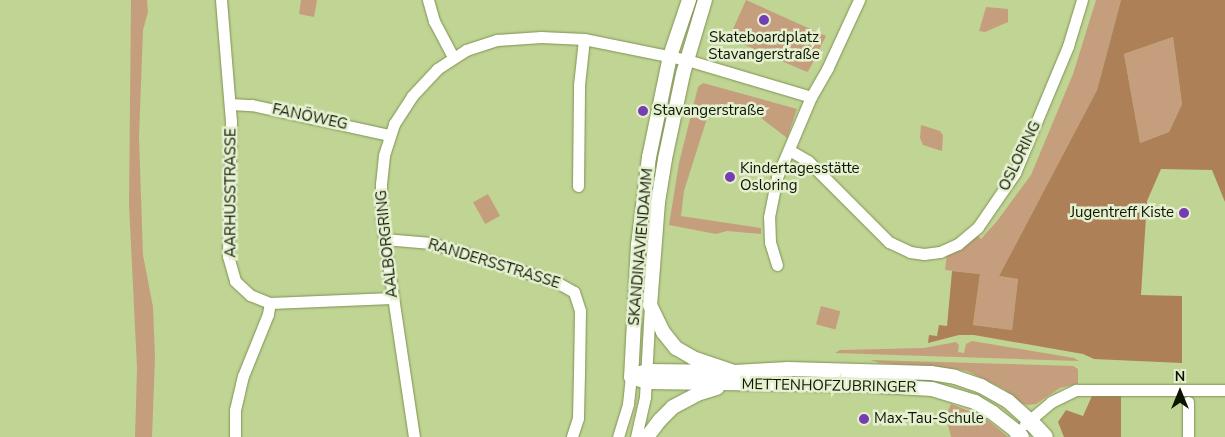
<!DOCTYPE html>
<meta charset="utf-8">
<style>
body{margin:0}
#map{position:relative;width:1225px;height:437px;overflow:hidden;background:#c0d493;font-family:"Nunito Sans",sans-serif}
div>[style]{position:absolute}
.green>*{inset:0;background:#c59f7d;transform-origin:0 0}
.forest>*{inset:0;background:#ae8057}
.roads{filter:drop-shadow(0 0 1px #7f9253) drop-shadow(0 0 1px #7f9253)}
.minor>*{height:11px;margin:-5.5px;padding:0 5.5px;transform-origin:5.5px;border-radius:5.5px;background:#fff}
.major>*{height:14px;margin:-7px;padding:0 7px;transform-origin:7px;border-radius:7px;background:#fff}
.highway>*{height:16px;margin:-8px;padding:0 8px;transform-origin:8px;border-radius:8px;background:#fff}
.dots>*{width:14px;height:14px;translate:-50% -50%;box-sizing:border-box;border:2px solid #e5f0d0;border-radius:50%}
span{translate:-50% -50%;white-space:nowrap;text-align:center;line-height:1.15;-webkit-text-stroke:5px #e5f0d0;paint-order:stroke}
.poi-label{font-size:15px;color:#0d1400}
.left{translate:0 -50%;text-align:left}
.right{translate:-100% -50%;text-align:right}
.street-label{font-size:15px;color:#0d1400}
.north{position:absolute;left:1155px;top:367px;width:50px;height:50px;-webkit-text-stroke:4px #e5f0d0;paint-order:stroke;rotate:0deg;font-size:14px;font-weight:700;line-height:20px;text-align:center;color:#0d1400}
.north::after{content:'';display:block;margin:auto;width:18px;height:22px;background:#0d1400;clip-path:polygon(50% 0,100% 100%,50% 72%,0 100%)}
</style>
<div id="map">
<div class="green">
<i style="clip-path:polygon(131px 0,147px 0,148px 12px,143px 30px,139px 137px,143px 255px,153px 307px,155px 358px,152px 437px,135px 437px,137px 368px,129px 204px)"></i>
<i style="clip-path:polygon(301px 0,317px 0,314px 17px,299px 14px)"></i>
<i style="clip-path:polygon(746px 0,826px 36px,809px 70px,807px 72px,729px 38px)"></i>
<i style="clip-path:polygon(1096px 0,1121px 0,1097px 90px,999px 276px,1018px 279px,1012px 330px,973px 325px,980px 274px,945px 270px,947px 253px,976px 234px,981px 239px,997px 221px,1031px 175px,1073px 74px)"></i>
<i style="clip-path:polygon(986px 7px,1008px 9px,1008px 22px,985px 32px,979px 31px)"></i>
<i style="clip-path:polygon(1173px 37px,1182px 104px,1169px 132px,1140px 143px,1124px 54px)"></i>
<i style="clip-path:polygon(703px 83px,797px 109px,787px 138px,748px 108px,711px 109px,709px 112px,684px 191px,681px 216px,761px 228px,761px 234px,727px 231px,716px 234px,669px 225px,679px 163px,698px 87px)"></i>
<i style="clip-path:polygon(921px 125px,940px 131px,943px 135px,942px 151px,923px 145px,920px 138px)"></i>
<i style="left:488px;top:194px;width:25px;height:17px;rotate:61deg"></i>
<i style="left:821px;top:306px;width:20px;height:19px;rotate:15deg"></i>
<i style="clip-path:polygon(972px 341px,1074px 358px,1079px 361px,835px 353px,840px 350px,924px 348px,956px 342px,959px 345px,958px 352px,964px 353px,966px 344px)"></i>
<i style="clip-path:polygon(870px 360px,1073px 366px,1078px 369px,1078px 384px,1060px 388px,1036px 404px,1027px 405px,1020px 403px,1004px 389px,967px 371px,940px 367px,880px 363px)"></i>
<i style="clip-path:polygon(951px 404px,984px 417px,1008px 437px,951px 437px,946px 416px)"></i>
</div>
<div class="forest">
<i style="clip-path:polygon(evenodd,1121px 0,1225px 0,1225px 202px,1212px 170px,1161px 169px,1147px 201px,1141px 295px,1182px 296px,1182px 363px,1094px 359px,1083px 354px,974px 335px,959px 335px,928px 343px,929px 335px,937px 336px,939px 325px,947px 326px,952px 271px,980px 274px,973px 325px,1012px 330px,1018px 279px,999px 276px,1097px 90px,1121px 0,1173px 37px,1182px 104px,1169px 132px,1140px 143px,1124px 54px,1173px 37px)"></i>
<i style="clip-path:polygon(1121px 395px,1121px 437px,1064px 437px,1058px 422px,1066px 410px,1083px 416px,1092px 396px)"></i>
</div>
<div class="roads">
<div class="minor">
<i style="left:221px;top:0;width:121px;rotate:85.3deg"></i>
<i style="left:231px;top:121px;width:135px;rotate:91.3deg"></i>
<i style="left:228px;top:256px;width:26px;rotate:74deg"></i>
<i style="left:235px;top:281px;width:21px;rotate:43deg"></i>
<i style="left:250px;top:295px;width:22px;rotate:22deg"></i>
<i style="left:270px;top:303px;width:122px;rotate:-2.3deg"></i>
<i style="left:428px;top:0;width:22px;rotate:74deg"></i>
<i style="left:434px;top:21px;width:41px;rotate:62.2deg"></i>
<i style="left:230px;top:104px;width:22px;rotate:3deg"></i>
<i style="left:252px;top:105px;width:140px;rotate:12.4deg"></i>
<i style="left:789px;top:150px;width:22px;rotate:30deg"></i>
<i style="left:808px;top:161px;width:115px;rotate:45deg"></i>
<i style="left:889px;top:242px;width:23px;rotate:25deg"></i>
<i style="left:910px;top:252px;width:14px;rotate:8deg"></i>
<i style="left:924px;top:254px;width:16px;rotate:-7deg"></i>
<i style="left:940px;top:252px;width:20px;rotate:-24deg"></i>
<i style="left:958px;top:244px;width:26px;rotate:-40deg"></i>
<i style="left:978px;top:227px;width:65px;rotate:-55.6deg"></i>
<i style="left:1015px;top:173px;width:138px;rotate:-67.3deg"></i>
<i style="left:1068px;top:46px;width:48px;rotate:-73.1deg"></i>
<i style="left:578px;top:186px;width:101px;rotate:-89.4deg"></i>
<i style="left:579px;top:85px;width:46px;rotate:-83.8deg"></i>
<i style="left:384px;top:239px;width:47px;rotate:4.9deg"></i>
<i style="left:431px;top:243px;width:40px;rotate:16deg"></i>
<i style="left:469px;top:254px;width:94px;rotate:18deg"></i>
<i style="left:558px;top:283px;width:18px;rotate:29deg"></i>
<i style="left:574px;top:292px;width:20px;rotate:72deg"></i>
<i style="left:580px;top:311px;width:62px;rotate:90.9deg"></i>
<i style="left:579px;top:373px;width:45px;rotate:91.3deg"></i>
<i style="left:578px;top:418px;width:20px;rotate:108deg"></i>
<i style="left:777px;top:265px;width:24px;rotate:-107deg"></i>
<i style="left:770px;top:242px;width:25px;rotate:-92deg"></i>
<i style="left:769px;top:217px;width:41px;rotate:-78.7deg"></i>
<i style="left:777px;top:177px;width:87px;rotate:-67deg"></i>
<i style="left:811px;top:97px;width:34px;rotate:-60deg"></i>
<i style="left:828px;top:67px;width:74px;rotate:-65.2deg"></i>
<i style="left:1025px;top:424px;width:34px;rotate:-40deg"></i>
<i style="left:1051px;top:402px;width:28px;rotate:-26deg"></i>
<i style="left:1076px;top:390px;width:149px"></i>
<i style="left:235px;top:437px;width:27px;rotate:-90deg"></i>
<i style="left:235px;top:410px;width:35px;rotate:-77deg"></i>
<i style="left:243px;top:376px;width:67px;rotate:-68deg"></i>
<i style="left:268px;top:314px;width:11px;rotate:-80deg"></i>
<i style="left:414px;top:437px;width:222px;rotate:-98.5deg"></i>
<i style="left:381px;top:217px;width:33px;rotate:-90deg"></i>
<i style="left:381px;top:184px;width:29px;rotate:-84deg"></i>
<i style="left:384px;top:155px;width:33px;rotate:-72deg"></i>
<i style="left:394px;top:124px;width:33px;rotate:-57deg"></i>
<i style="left:412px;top:96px;width:37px;rotate:-47deg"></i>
<i style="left:437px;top:69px;width:35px;rotate:-33deg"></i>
<i style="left:466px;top:50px;width:33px;rotate:-18deg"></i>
<i style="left:497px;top:40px;width:44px;rotate:-3.9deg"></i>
<i style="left:541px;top:37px;width:43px;rotate:2.7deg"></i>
<i style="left:584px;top:39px;width:105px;rotate:11.5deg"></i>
<i style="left:687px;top:60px;width:129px;rotate:16.6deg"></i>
<i style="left:618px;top:437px;width:34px;rotate:-73deg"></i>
<i style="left:628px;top:404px;width:27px;rotate:-84deg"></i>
<i style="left:636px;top:437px;width:41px;rotate:-77.3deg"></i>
<i style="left:645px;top:397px;width:92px;rotate:-86.9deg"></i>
<i style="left:1188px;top:437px;width:35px;rotate:-90deg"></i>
</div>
<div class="major">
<i style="left:689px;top:0;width:59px;rotate:108.7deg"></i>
<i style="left:670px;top:56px;width:103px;rotate:101.7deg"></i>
<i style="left:649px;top:157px;width:89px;rotate:97.1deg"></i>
<i style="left:638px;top:245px;width:132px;rotate:93deg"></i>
<i style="left:631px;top:377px;width:17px;rotate:17deg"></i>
<i style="left:647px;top:382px;width:218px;rotate:0.8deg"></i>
<i style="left:865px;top:385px;width:67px;rotate:3.4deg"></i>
<i style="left:932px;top:389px;width:45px;rotate:16.8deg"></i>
<i style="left:975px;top:402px;width:21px;rotate:31deg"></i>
<i style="left:993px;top:413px;width:31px;rotate:38deg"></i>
<i style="left:705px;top:0;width:77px;rotate:106.6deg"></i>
<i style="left:683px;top:74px;width:87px;rotate:102deg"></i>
<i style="left:665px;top:159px;width:44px;rotate:99.2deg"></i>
<i style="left:658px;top:202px;width:103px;rotate:94.4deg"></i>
<i style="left:650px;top:305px;width:30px;rotate:64deg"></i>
<i style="left:663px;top:332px;width:21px;rotate:51deg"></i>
<i style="left:676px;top:348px;width:20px;rotate:30deg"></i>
<i style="left:693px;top:358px;width:43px;rotate:18.9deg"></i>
<i style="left:632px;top:375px;width:16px;rotate:-14deg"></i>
<i style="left:648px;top:371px;width:86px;rotate:0.7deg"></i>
<i style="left:734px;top:372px;width:54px;rotate:-3.2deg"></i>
<i style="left:788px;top:369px;width:143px;rotate:1.6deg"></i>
<i style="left:931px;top:373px;width:24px;rotate:9deg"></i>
<i style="left:955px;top:377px;width:28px;rotate:19deg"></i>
<i style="left:981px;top:386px;width:31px;rotate:29deg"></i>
<i style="left:1008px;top:401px;width:28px;rotate:42deg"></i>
<i style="left:647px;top:437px;width:21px;rotate:-53deg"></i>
<i style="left:660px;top:420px;width:18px;rotate:-45deg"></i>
<i style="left:673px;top:407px;width:27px;rotate:-28deg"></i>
<i style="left:697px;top:394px;width:21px;rotate:-17deg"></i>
</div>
<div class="highway">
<i style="left:1029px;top:420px;width:23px;rotate:47deg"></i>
<i style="left:1017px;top:432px;width:6px;rotate:51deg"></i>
</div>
</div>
<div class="dots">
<i style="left:764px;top:20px;background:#763cb2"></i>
<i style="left:643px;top:111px;background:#763cb2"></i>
<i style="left:730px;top:177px;background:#763cb2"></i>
<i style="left:1184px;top:213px;background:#763cb2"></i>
<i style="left:864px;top:419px;background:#763cb2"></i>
</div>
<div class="poi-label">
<span style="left:764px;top:46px">Skateboardplatz<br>Stavangerstraße</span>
<span class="left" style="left:653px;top:111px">Stavangerstraße</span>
<span class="left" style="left:740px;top:177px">Kindertagesstätte<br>Osloring</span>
<span class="right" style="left:1174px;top:213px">Jugentreff Kiste</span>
<span class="left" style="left:874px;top:419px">Max-Tau-Schule</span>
</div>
<div class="street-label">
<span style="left:310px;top:117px;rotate:12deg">FANÖWEG</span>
<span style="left:1020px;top:156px;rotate:-64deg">OSLORING</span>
<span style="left:231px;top:193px;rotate:-90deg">AARHUSSTRASSE</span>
<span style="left:387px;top:244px;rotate:-96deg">AALBORGRING</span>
<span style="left:641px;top:247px;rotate:-85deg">SKANDINAVIENDAMM</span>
<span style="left:494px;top:264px;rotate:17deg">RANDERSSTRASSE</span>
<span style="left:829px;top:386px;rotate:1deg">METTENHOFZUBRINGER</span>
</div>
<div class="north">N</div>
</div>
